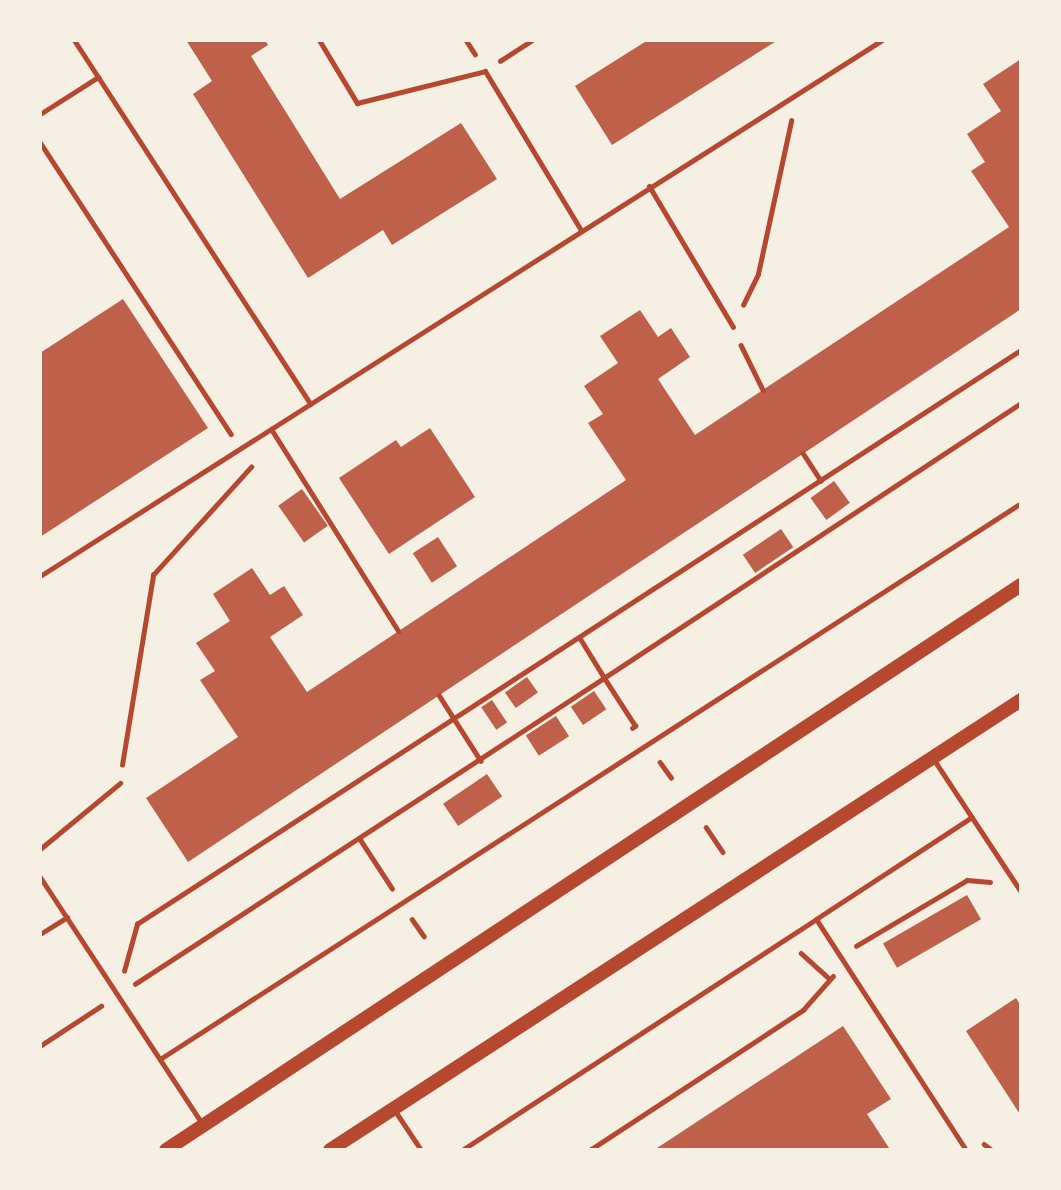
<!DOCTYPE html>
<style>
body{margin:0}
#map{position:relative;width:1061px;height:1190px;overflow:hidden;background:#f6efe4;font-family:"Nunito Sans",sans-serif}
div>[style]{position:absolute}
.building>*{inset:0;background:#bf614a;transform-origin:0 0}
.path>*{height:4.5px;margin:-2.25px;padding:0 2.25px;transform-origin:2.25px;border-radius:2.25px;background:#b5482f}
.service>*{height:5px;margin:-2.5px;padding:0 2.5px;transform-origin:2.5px;border-radius:2.5px;background:#b5482f}
.secondary>*{height:14px;margin:-7px;padding:0 7px;transform-origin:7px;border-radius:7px;background:#b5482f}
span{translate:-50% -50%;white-space:nowrap;text-align:center;line-height:1.15;-webkit-text-stroke:5px #f6efe4;paint-order:stroke}
.frame{position:absolute;inset:0;border:42px solid #f6efe4;pointer-events:none}
</style>
<div id="map">
<div class="building">
<i style="clip-path:polygon(186px 40px,265px 40px,268px 45px,251px 56px,340px 199px,461px 123px,497px 179px,392px 245px,383px 230px,308px 278px,193px 94px,212px 81px)"></i>
<i style="clip-path:polygon(648px 40px,778px 40px,612px 145px,575px 86px)"></i>
<i style="clip-path:polygon(1021px 59px,1021px 309px,188px 862px,146px 798px,238px 737px,200px 680px,215px 671px,196px 643px,230px 621px,213px 594px,252px 568px,270px 595px,284px 586px,303px 615px,270px 637px,307px 692px,626px 480px,588px 423px,603px 414px,584px 386px,618px 363px,600px 336px,640px 310px,658px 337px,671px 328px,690px 357px,658px 379px,695px 435px,1009px 227px,971px 171px,985px 162px,967px 134px,1001px 111px,983px 84px)"></i>
<i style="clip-path:polygon(123px 299px,208px 428px,40px 537px,40px 353px)"></i>
<i style="clip-path:polygon(430px 428px,475px 497px,389px 554px,339px 478px,396px 440px,401px 447px)"></i>
<i style="left:834px;top:481px;width:27px;height:29px;rotate:54deg"></i>
<i style="left:302px;top:489px;width:45px;height:29px;rotate:55deg"></i>
<i style="left:781px;top:529px;width:22px;height:46px;rotate:56deg"></i>
<i style="left:438px;top:537px;width:35px;height:30px;rotate:57deg"></i>
<i style="left:527px;top:677px;width:19px;height:27px;rotate:55deg"></i>
<i style="left:594px;top:691px;width:22px;height:28px;rotate:56deg"></i>
<i style="left:492px;top:700px;width:27px;height:13px;rotate:56deg"></i>
<i style="left:556px;top:716px;width:24px;height:36px;rotate:57deg"></i>
<i style="left:487px;top:774px;width:27px;height:53px;rotate:56deg"></i>
<i style="left:967px;top:895px;width:28px;height:97px;rotate:60deg"></i>
<i style="clip-path:polygon(1016px 998px,1021px 1006px,1021px 1116px,966px 1031px)"></i>
<i style="clip-path:polygon(843px 1026px,891px 1099px,867px 1114px,889px 1148px,654px 1150px)"></i>
</div>
<div class="path">
<i style="left:466px;top:40px;width:17px;rotate:57deg"></i>
<i style="left:500px;top:61px;width:38px;rotate:-33deg"></i>
<i style="left:40px;top:142px;width:349px;rotate:56.8deg"></i>
<i style="left:743px;top:305px;width:34px;rotate:-64deg"></i>
<i style="left:758px;top:274px;width:157px;rotate:-77.8deg"></i>
<i style="left:741px;top:345px;width:50px;rotate:63.9deg"></i>
<i style="left:803px;top:453px;width:33px;rotate:57deg"></i>
<i style="left:439px;top:695px;width:78px;rotate:57.5deg"></i>
<i style="left:632px;top:728px;width:4px;rotate:-34deg"></i>
<i style="left:635px;top:726px;width:57px;rotate:-122.9deg"></i>
<i style="left:604px;top:678px;width:500px;rotate:-33.4deg"></i>
<i style="left:660px;top:762px;width:19px;rotate:54deg"></i>
<i style="left:122px;top:765px;width:193px;rotate:-80.7deg"></i>
<i style="left:153px;top:575px;width:146px;rotate:-47.8deg"></i>
<i style="left:706px;top:827px;width:30px;rotate:56deg"></i>
<i style="left:360px;top:839px;width:59px;rotate:56.9deg"></i>
<i style="left:412px;top:919px;width:21px;rotate:55deg"></i>
<i style="left:856px;top:946px;width:129px;rotate:-30.7deg"></i>
<i style="left:967px;top:880px;width:23px;rotate:5deg"></i>
<i style="left:801px;top:953px;width:36px;rotate:42deg"></i>
<i style="left:124px;top:971px;width:49px;rotate:-74.5deg"></i>
<i style="left:137px;top:924px;width:1054px;rotate:-33deg"></i>
<i style="left:135px;top:984px;width:560px;rotate:-33.12deg"></i>
<i style="left:604px;top:678px;width:46px;rotate:-121.6deg"></i>
<i style="left:40px;top:1046px;width:73px;rotate:-33.3deg"></i>
<i style="left:984px;top:1144px;width:10px;rotate:37deg"></i>
<i style="left:590px;top:1150px;width:255px;rotate:-33.3deg"></i>
<i style="left:803px;top:1010px;width:45px;rotate:-48.6deg"></i>
</div>
<div class="service">
<i style="left:74px;top:40px;width:434px;rotate:57deg"></i>
<i style="left:319px;top:40px;width:74px;rotate:58.9deg"></i>
<i style="left:357px;top:103px;width:132px;rotate:-14deg"></i>
<i style="left:485px;top:71px;width:186px;rotate:58.9deg"></i>
<i style="left:40px;top:114px;width:69px;rotate:-32.5deg"></i>
<i style="left:649px;top:186px;width:164px;rotate:59.2deg"></i>
<i style="left:271px;top:429px;width:239px;rotate:57.8deg"></i>
<i style="left:40px;top:576px;width:998px;rotate:-32.48deg"></i>
<i style="left:934px;top:760px;width:158px;rotate:56.6deg"></i>
<i style="left:40px;top:849px;width:104px;rotate:-39.5deg"></i>
<i style="left:40px;top:877px;width:297px;rotate:56.7deg"></i>
<i style="left:40px;top:934px;width:32px;rotate:-32deg"></i>
<i style="left:160px;top:1059px;width:1025px;rotate:-32.85deg"></i>
<i style="left:395px;top:1111px;width:47px;rotate:56.3deg"></i>
<i style="left:462px;top:1150px;width:423px;rotate:-33.1deg"></i>
<i style="left:966px;top:1150px;width:275px;rotate:-123deg"></i>
<i style="left:816px;top:919px;width:186px;rotate:-33.2deg"></i>
</div>
<div class="secondary">
<i style="left:166px;top:1150px;width:1025px;rotate:-33.46deg"></i>
<i style="left:330px;top:1150px;width:825px;rotate:-33.07deg"></i>
</div>
<div class="frame"></div>
</div>
